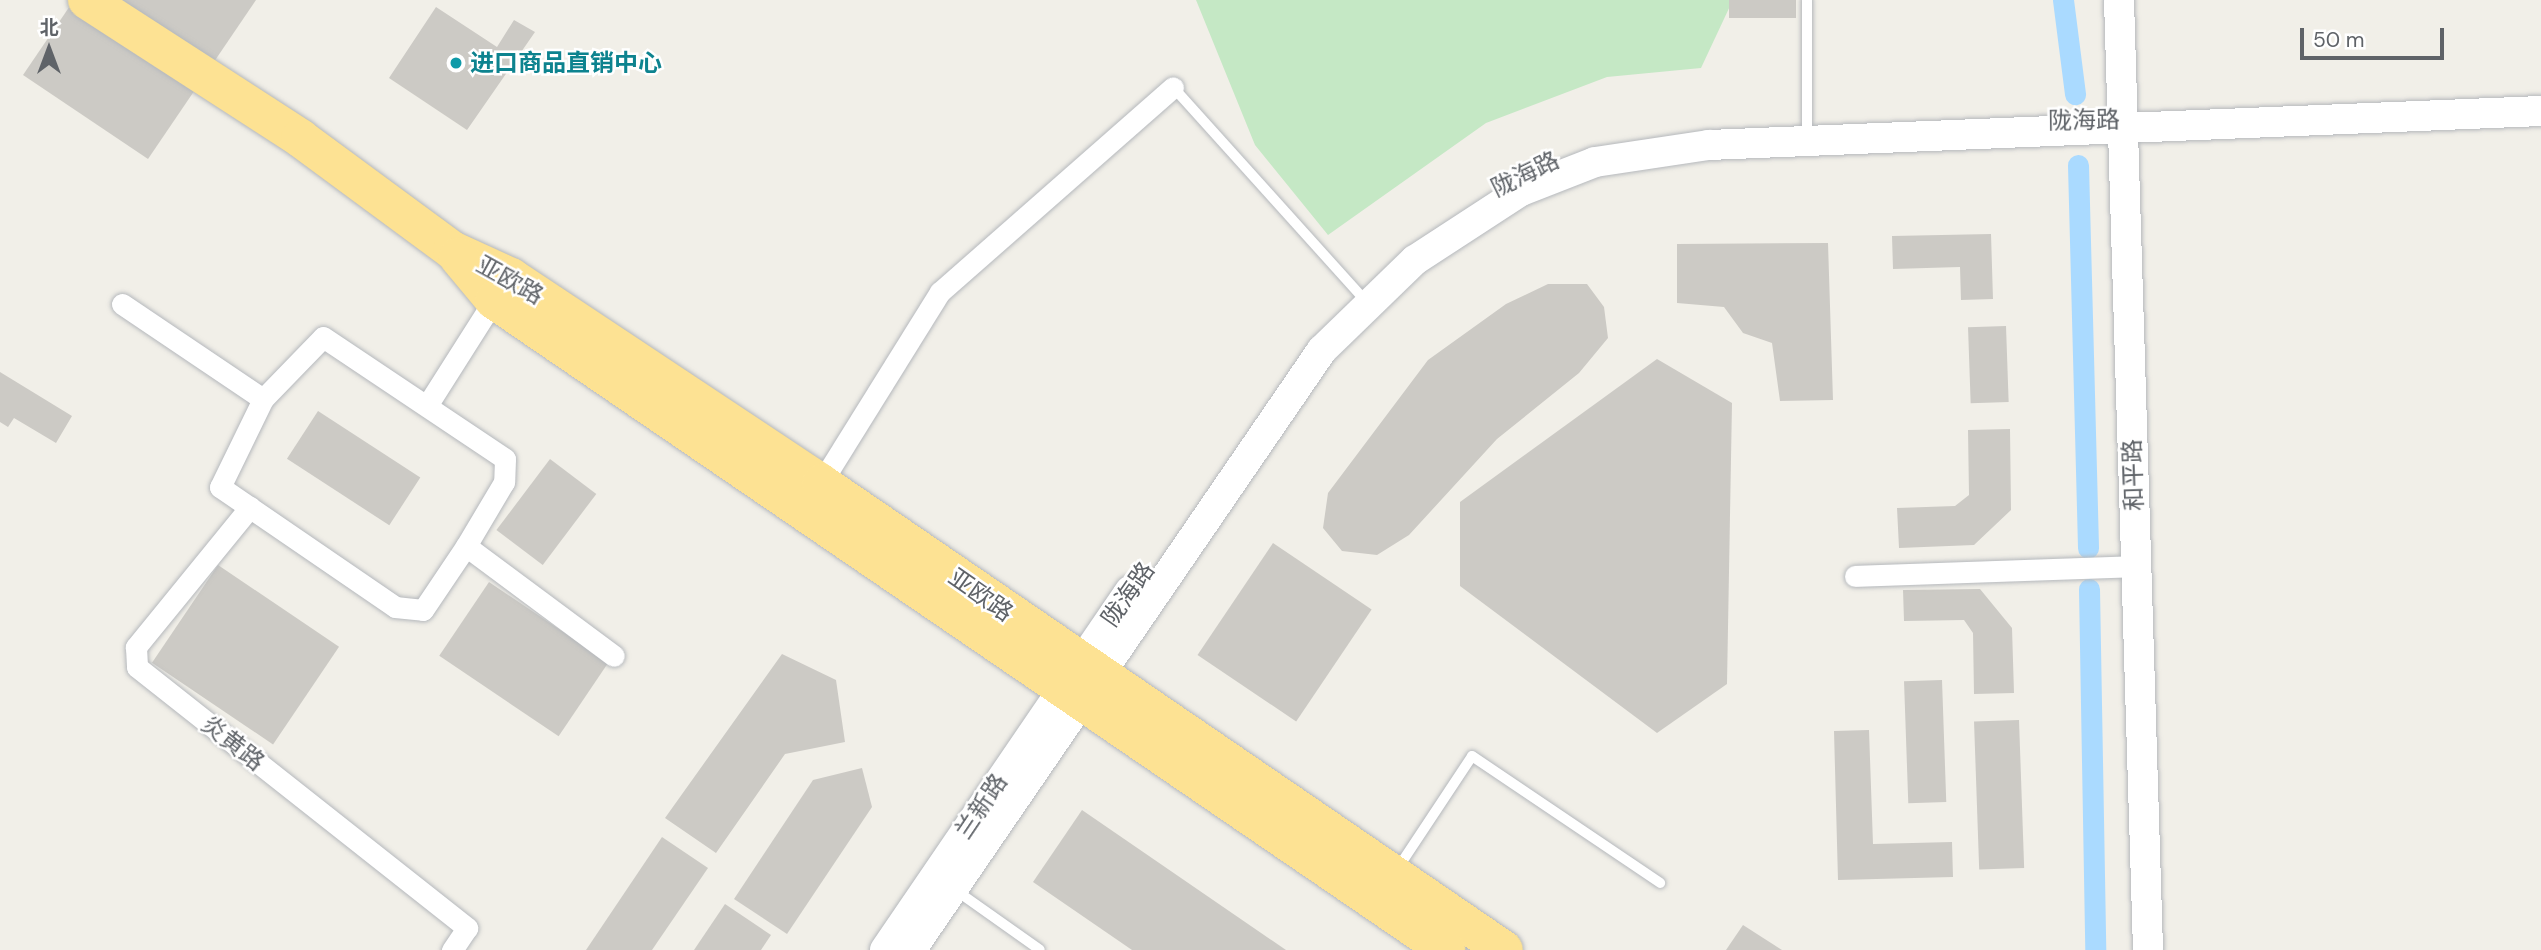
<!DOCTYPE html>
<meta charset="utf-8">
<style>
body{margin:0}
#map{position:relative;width:2541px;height:950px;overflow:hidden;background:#f1efe8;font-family:"DM Sans","Noto Sans SC",sans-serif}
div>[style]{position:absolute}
.green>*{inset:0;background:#c5e8c5}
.canal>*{height:21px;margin:-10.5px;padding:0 10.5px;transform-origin:10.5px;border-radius:10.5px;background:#aadaff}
.building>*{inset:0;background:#cccac5;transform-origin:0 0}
.roads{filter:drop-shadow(0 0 2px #b5b8bc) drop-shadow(0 0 2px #b5b8bc)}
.lane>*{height:10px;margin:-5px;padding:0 5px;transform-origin:5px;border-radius:5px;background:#fff}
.street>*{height:21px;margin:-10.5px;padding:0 10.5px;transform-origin:10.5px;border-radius:10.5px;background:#fff}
.secondary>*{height:30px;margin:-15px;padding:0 15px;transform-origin:15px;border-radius:15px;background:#fff}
.highway>*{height:38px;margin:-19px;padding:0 19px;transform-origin:19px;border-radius:19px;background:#fde293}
.dots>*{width:19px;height:19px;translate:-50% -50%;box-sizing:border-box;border:4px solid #fff;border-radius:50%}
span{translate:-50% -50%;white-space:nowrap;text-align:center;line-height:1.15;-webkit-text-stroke:5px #fff;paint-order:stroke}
.culture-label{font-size:24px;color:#0d838f;font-weight:700}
.left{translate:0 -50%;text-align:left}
.street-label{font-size:24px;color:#5f6368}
.north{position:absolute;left:14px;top:14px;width:70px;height:70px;-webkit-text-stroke:5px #fff;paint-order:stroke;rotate:0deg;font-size:19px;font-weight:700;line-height:28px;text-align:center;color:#5f6368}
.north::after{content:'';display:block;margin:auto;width:24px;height:32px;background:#5f6368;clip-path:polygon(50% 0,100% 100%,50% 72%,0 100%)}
.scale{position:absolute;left:2300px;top:28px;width:144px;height:32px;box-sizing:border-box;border:4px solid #5f6368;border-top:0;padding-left:9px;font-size:21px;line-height:24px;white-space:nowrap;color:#5f6368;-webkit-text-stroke:5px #fff;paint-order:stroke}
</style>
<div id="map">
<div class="green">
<i style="clip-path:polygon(1196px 0,1729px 0,1731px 4px,1701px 68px,1607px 77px,1486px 123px,1328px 235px,1255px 145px)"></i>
</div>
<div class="canal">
<i style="left:2063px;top:0;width:95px;rotate:82.7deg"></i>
<i style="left:2078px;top:165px;width:383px;rotate:88.5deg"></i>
<i style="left:2089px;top:589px;width:361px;rotate:89deg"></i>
</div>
<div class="building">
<i style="clip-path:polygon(74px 0,256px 0,148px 159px,23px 75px)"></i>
<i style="left:1729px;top:0;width:67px;height:18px"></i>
<i style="clip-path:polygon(436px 7px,497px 47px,514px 20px,535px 32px,467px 130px,389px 78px)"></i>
<i style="clip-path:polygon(1991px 234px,1993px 299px,1961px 300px,1960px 267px,1893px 269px,1892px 236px)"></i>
<i style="clip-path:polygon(1828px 243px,1833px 400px,1780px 401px,1772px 343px,1743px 333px,1724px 307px,1677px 303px,1677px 244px)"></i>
<i style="clip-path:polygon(1548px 284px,1587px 284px,1604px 307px,1608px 338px,1579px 373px,1497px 439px,1409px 535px,1377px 555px,1342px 551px,1323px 528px,1328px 493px,1428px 360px,1506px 304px)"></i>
<i style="left:2006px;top:326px;width:76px;height:38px;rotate:88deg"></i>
<i style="clip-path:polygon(1657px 359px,1732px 403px,1727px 684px,1657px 733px,1460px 586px,1460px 502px)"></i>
<i style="clip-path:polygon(0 372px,72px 416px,56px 443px,14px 418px,8px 427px,0 422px)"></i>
<i style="left:318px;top:411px;width:122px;height:57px;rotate:33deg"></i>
<i style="clip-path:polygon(2010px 429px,2011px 510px,1974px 545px,1899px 548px,1897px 508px,1955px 506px,1969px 495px,1968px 430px)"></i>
<i style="left:550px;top:459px;width:58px;height:89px;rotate:37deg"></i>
<i style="left:1273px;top:543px;width:119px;height:135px;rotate:34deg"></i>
<i style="left:218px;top:565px;width:146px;height:118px;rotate:34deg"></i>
<i style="left:489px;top:582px;width:144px;height:89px;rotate:34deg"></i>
<i style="clip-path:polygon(1980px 589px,2012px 628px,2014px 693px,1974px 694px,1973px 633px,1964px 620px,1904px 621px,1903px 590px)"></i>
<i style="clip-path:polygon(782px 654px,836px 680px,845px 742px,785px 754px,716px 853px,665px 818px)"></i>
<i style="left:1942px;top:680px;width:122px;height:38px;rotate:88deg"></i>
<i style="left:2019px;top:720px;width:148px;height:45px;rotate:88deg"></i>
<i style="clip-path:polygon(1869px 730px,1873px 844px,1952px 842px,1953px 877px,1838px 880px,1834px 731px)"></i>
<i style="clip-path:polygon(862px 768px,872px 807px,787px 934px,734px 899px,813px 780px)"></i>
<i style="clip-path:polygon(1082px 810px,1286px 950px,1132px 950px,1033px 882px)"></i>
<i style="clip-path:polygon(662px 837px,708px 868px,652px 950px,586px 950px)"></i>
<i style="clip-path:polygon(725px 904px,771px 935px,761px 950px,694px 950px)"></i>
<i style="clip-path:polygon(1743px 925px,1782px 950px,1726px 950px)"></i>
</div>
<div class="roads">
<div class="lane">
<i style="left:1807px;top:0;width:127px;rotate:90deg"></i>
<i style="left:1173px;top:87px;width:288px;rotate:48deg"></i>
<i style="left:1398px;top:868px;width:134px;rotate:-56.5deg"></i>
<i style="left:1472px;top:756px;width:227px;rotate:34deg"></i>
<i style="left:954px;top:889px;width:105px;rotate:35.3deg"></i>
</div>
<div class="street">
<i style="left:122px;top:304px;width:170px;rotate:34deg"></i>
<i style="left:263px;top:399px;width:98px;rotate:116deg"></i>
<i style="left:220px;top:487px;width:212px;rotate:34.4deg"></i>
<i style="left:395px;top:607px;width:28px;rotate:6deg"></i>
<i style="left:423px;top:610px;width:77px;rotate:-56.1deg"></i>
<i style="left:263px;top:399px;width:86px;rotate:-45.9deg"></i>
<i style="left:323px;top:337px;width:219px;rotate:33.8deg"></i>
<i style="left:505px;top:459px;width:23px;rotate:92deg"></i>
<i style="left:504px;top:482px;width:74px;rotate:120.7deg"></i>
<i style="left:466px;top:546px;width:184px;rotate:36.6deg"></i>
<i style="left:428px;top:404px;width:123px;rotate:-57.6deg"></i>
<i style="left:821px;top:483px;width:225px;rotate:-58.1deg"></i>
<i style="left:940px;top:292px;width:310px;rotate:-41.3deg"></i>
<i style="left:250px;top:507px;width:181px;rotate:129.2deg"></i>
<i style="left:136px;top:647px;width:20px;rotate:87deg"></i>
<i style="left:137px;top:667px;width:421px;rotate:38.3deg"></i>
<i style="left:467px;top:928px;width:27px;rotate:124deg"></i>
<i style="left:1855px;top:576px;width:281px;rotate:-2deg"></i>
</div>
<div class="secondary">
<i style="left:2119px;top:0;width:950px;rotate:88.25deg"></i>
<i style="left:885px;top:950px;width:435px;rotate:-55.7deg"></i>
<i style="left:911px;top:950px;width:727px;rotate:-55.59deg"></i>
<i style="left:1322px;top:350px;width:129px;rotate:-44.1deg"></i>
<i style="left:1415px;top:260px;width:126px;rotate:-33.1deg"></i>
<i style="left:1521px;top:191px;width:79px;rotate:-21.4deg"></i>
<i style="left:1595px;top:162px;width:115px;rotate:-8.5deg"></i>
<i style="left:1709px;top:145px;width:833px;rotate:-2.34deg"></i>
</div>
<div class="highway">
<i style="left:87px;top:0;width:254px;rotate:32.9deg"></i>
<i style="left:300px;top:138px;width:189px;rotate:36.4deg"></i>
<i style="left:452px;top:250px;width:65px;rotate:24.6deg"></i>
<i style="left:511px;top:277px;width:372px;rotate:33.6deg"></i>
<i style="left:821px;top:483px;width:827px;rotate:34.36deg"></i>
<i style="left:458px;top:257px;width:56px;rotate:50.1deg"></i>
<i style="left:494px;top:300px;width:1153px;rotate:34.32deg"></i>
</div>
</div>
<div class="dots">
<i style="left:456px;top:63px;background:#0f9aa8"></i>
</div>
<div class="culture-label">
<span class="left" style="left:470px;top:63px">进口商品直销中心</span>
</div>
<div class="street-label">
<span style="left:2084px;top:120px;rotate:-1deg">陇海路</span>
<span style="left:1525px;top:174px;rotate:-26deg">陇海路</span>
<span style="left:510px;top:280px;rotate:29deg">亚欧路</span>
<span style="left:2133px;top:475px;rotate:-92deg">和平路</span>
<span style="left:1128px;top:594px;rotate:-55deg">陇海路</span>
<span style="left:981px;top:595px;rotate:35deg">亚欧路</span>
<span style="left:233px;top:743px;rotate:38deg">炎黄路</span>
<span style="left:981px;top:806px;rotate:-56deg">兰新路</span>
</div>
<div class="north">北</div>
<div class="scale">50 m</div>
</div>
